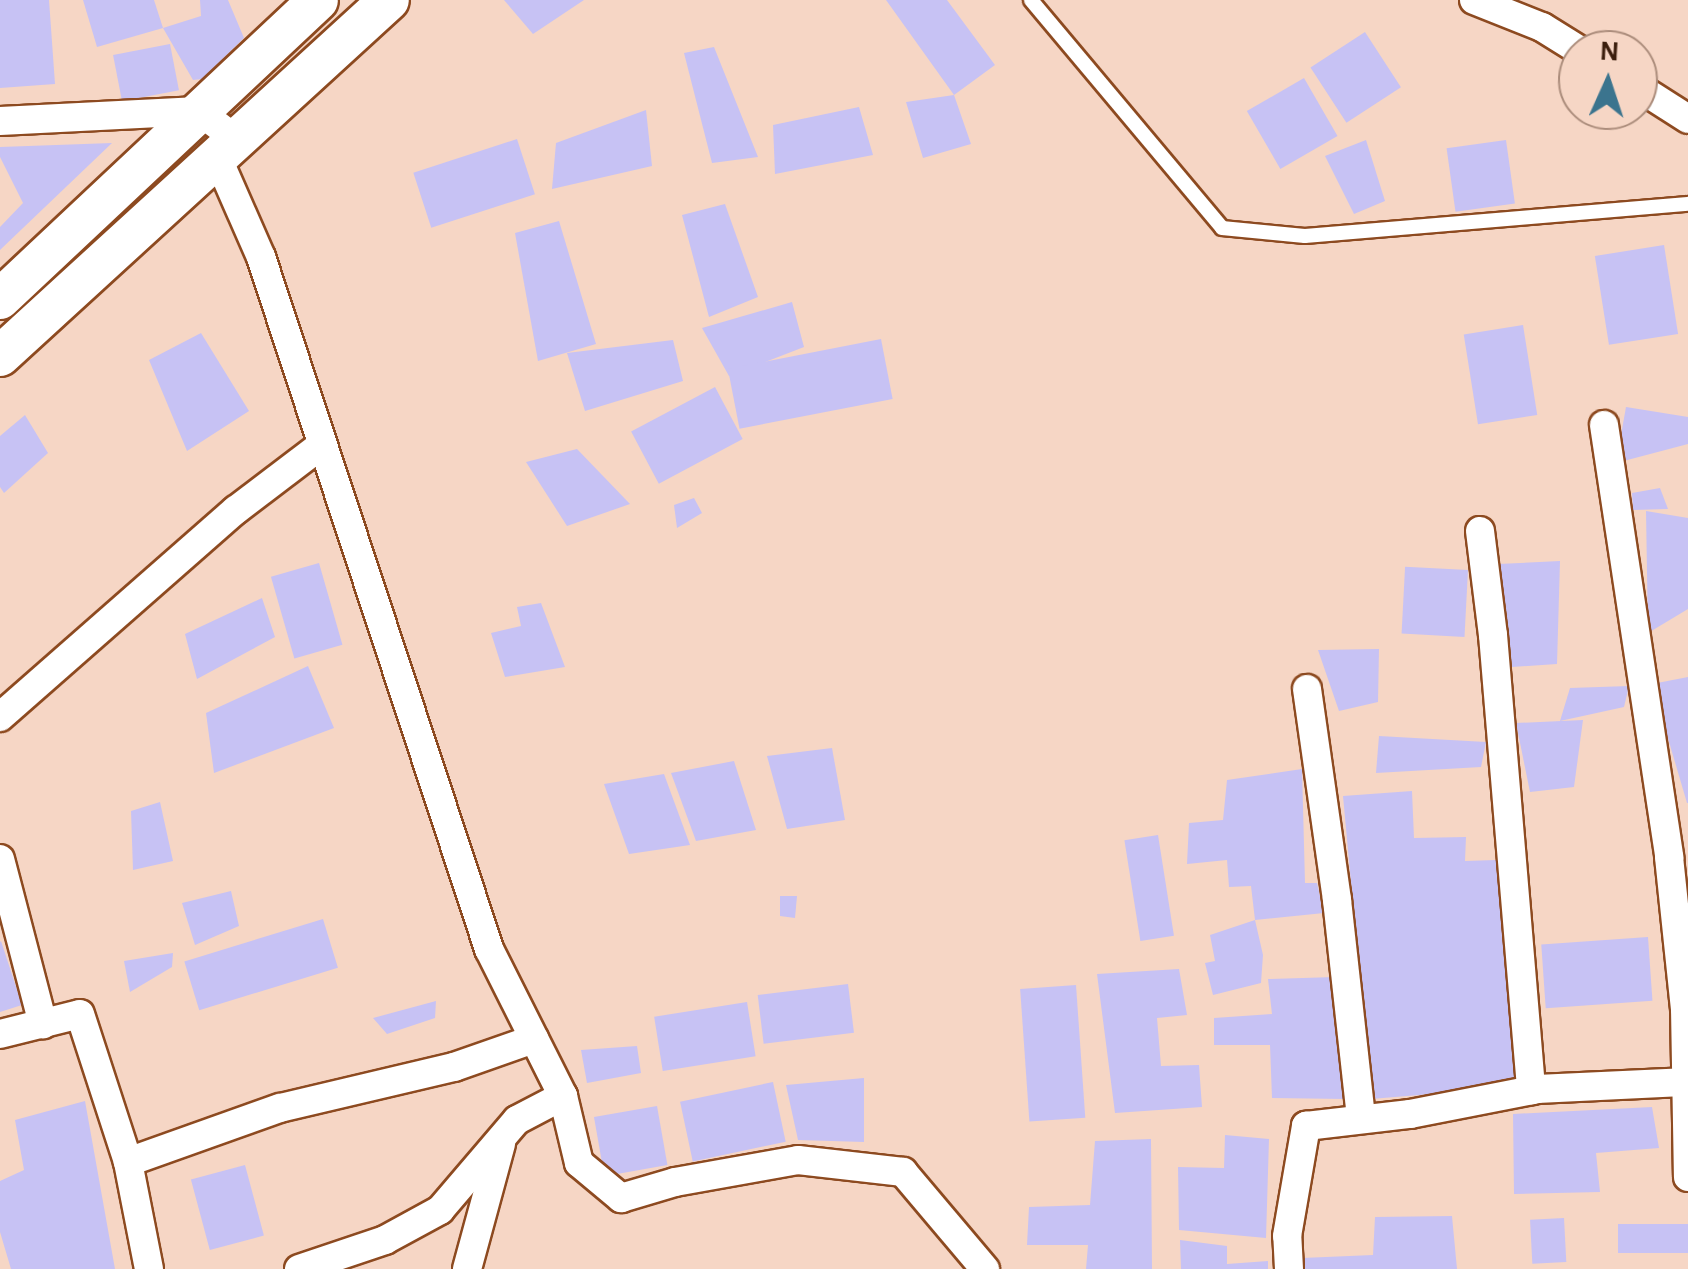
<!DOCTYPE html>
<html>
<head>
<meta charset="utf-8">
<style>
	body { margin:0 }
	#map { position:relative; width:1688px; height:1269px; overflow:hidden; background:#f6d6c5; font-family:"Alegreya Sans",sans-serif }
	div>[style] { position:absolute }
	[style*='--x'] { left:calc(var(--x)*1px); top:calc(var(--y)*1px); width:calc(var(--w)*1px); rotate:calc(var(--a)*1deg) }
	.building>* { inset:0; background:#c7c2f4; transform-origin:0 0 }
	.roads { filter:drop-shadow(2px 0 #8d4a20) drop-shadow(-2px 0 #8d4a20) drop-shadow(0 2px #8d4a20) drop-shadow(0 -2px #8d4a20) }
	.lane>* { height:14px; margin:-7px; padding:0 7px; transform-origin:7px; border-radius:7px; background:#fff }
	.street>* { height:28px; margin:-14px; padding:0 14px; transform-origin:14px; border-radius:14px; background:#fff }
	.secondary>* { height:40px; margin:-20px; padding:0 20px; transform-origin:20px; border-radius:20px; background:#fff }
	span { translate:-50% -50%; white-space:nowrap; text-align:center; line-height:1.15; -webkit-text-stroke:9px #f6d6c5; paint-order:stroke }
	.north { position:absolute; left:1558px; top:30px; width:100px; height:100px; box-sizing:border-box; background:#f6d6c5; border:2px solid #ab8c7b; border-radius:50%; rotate:3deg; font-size:28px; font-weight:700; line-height:40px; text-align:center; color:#3b1e0d }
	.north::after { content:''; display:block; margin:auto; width:35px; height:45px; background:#3b748e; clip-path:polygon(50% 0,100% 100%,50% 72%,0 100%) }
</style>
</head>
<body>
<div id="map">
	<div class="building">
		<div style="clip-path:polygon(0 0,49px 0,55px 84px,0 88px)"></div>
		<div style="clip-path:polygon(83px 0,154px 0,163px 28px,97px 47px)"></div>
		<div style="clip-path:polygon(200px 0,228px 0,244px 38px,202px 79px,193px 80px,163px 28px,201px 16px)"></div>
		<div style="clip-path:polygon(504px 0,584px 0,533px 34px)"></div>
		<div style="clip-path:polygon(886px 0,947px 0,995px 65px,954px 95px,971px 144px,923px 158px,906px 102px,954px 95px)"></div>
		<div style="left:1365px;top:32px;width:66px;height:65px;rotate:57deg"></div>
		<div style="left:170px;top:44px;width:47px;height:58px;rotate:79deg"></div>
		<div style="clip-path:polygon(714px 47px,758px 157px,712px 163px,684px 53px)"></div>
		<div style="left:1304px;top:78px;width:67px;height:66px;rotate:60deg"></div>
		<div style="clip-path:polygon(859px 107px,873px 155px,775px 174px,773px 125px)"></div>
		<div style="clip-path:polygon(646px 110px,652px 166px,552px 189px,556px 143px)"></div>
		<div style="left:517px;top:139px;width:58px;height:109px;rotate:72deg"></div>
		<div style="clip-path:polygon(1366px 140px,1385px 201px,1354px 214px,1325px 156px)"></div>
		<div style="left:1506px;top:140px;width:64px;height:60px;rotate:82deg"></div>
		<div style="clip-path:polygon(112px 143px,0 250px,0 227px,23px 203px,0 157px,0 147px)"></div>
		<div style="clip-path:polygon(725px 204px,758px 297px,709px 317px,682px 215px)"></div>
		<div style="clip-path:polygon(559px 221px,596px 344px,538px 361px,515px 233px)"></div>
		<div style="left:1664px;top:245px;width:90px;height:70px;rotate:81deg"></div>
		<div style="clip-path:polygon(792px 302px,804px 347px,729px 376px,702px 328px)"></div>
		<div style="left:1523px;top:325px;width:91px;height:60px;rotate:81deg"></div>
		<div style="clip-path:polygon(201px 333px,249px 411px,187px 451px,149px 360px)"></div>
		<div style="left:881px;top:339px;width:61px;height:156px;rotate:79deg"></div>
		<div style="clip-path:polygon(673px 340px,683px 381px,585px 411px,567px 353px)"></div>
		<div style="left:715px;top:387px;width:59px;height:95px;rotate:62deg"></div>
		<div style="clip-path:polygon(1626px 407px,1688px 417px,1688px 444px,1616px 463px)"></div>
		<div style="clip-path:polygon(25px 415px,48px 453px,4px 493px,0 487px,0 436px)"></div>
		<div style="clip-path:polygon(577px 449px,630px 504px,567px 526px,526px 462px)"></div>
		<div style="clip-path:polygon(1660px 488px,1668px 509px,1633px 510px,1632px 493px)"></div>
		<div style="clip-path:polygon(694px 498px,702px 513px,677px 528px,674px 505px)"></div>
		<div style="clip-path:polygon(1646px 511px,1688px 518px,1688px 609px,1648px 633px)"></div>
		<div style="clip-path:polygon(1560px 561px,1557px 664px,1512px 667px,1498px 564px)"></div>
		<div style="left:319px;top:563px;width:85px;height:50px;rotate:74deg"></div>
		<div style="left:1468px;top:570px;width:67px;height:63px;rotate:93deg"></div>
		<div style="clip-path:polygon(262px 598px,275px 637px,197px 679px,185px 634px)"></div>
		<div style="clip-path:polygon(541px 603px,565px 667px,505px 677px,491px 633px,521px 626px,517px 607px)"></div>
		<div style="clip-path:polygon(1379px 649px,1378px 702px,1339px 711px,1318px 650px)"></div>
		<div style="clip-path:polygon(308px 666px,334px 728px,214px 773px,206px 713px)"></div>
		<div style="clip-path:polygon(1688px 677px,1688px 803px,1687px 803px,1652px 684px)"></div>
		<div style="clip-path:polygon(1629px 686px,1624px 707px,1560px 721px,1570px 688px)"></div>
		<div style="clip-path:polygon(1583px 720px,1574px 787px,1530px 792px,1516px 723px)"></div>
		<div style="clip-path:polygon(1379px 736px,1486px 742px,1481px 767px,1376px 773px)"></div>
		<div style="clip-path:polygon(832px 748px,845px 820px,787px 829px,767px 756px)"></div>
		<div style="clip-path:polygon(734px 761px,756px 830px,696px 841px,671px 773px)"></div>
		<div style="clip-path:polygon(1302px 769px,1305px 883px,1317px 883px,1324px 913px,1255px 920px,1263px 955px,1261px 983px,1213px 995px,1205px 963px,1215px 961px,1210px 935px,1255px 920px,1251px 886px,1229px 887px,1227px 860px,1187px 864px,1189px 823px,1223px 820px,1227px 780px)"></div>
		<div style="clip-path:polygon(664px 774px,690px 845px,629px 854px,604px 784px)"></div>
		<div style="clip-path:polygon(1412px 791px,1414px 838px,1466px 837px,1465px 861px,1496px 860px,1516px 1087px,1371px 1099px,1343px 796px)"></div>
		<div style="clip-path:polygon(160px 802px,173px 861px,133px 870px,131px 811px)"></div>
		<div style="left:1158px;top:835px;width:102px;height:34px;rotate:81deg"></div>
		<div style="clip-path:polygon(231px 891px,239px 926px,195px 945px,182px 903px)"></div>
		<div style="clip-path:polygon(780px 896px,797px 896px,795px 918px,780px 916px)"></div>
		<div style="left:323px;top:919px;width:51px;height:145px;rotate:73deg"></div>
		<div style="left:1648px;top:937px;width:64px;height:107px;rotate:86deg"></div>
		<div style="clip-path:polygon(1px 941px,22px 1005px,0 1012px,0 942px)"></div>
		<div style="clip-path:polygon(173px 953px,172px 967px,130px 992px,124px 961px)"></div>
		<div style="clip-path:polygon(1179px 969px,1187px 1015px,1157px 1018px,1161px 1066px,1199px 1065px,1202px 1107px,1115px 1113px,1097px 974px)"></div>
		<div style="clip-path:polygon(1335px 977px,1345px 1099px,1272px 1098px,1270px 1045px,1214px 1045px,1214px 1018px,1272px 1014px,1268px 979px)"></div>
		<div style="left:848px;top:984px;width:49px;height:91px;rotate:83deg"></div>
		<div style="left:1076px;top:985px;width:133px;height:56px;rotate:86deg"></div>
		<div style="clip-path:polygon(436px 1001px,435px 1018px,387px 1034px,373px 1018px)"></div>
		<div style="left:747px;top:1002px;width:55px;height:94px;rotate:81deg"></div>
		<div style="clip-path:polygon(637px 1046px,641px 1073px,587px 1083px,581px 1050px)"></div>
		<div style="clip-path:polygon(864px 1078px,864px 1142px,798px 1140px,786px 1085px)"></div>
		<div style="left:773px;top:1082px;width:61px;height:95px;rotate:78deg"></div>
		<div style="clip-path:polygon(85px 1101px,115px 1269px,11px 1269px,0 1232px,0 1181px,24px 1170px,15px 1120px)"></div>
		<div style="left:657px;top:1106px;width:60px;height:64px;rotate:80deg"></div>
		<div style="clip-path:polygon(1652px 1107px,1659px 1148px,1596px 1153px,1600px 1192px,1514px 1194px,1513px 1114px)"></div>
		<div style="clip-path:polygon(1225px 1135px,1269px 1139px,1266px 1238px,1179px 1230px,1178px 1167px,1224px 1168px)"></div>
		<div style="clip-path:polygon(1151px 1139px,1152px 1269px,1086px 1269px,1088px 1245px,1027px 1245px,1029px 1207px,1090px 1205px,1095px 1141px)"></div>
		<div style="left:245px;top:1165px;width:73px;height:56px;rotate:75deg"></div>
		<div style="clip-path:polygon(1452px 1216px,1457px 1269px,1303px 1269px,1302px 1258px,1373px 1255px,1375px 1217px)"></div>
		<div style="left:1564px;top:1218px;width:44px;height:34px;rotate:87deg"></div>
		<div style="left:1688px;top:1224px;width:29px;height:70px;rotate:90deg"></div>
		<div style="clip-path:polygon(1180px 1240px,1227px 1246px,1227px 1264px,1268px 1261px,1268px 1269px,1181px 1269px)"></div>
	</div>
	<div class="roads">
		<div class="lane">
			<div style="--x:1031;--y:0;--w:297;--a:50"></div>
			<div style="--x:1222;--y:228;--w:83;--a:5.5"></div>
			<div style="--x:1305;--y:236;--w:384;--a:-4.8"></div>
		</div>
		<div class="street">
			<div style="--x:1474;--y:0;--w:73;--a:21.7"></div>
			<div style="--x:1542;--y:27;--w:44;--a:31.9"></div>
			<div style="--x:1638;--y:87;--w:59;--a:32.6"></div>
			<div style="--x:0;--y:121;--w:199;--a:-2.9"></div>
			<div style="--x:199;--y:111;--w:49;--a:37.6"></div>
			<div style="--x:218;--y:159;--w:107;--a:66.3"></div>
			<div style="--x:261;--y:257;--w:729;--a:71.76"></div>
			<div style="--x:489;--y:949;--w:165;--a:63.3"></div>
			<div style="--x:563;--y:1096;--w:69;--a:76.6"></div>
			<div style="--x:579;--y:1163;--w:55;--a:39.8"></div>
			<div style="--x:621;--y:1198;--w:56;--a:-16.5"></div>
			<div style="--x:675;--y:1182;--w:125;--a:-10.1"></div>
			<div style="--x:798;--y:1160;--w:106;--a:6.5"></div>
			<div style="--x:903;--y:1172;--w:127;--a:49.8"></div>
			<div style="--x:1604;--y:425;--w:437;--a:81.4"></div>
			<div style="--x:1669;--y:857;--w:152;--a:84"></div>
			<div style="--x:1685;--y:1008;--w:169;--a:89"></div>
			<div style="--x:1480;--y:531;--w:105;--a:82.9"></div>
			<div style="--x:1493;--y:635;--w:457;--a:85.2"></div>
			<div style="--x:1307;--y:689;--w:213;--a:81.9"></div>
			<div style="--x:1337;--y:900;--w:220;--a:83.7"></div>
			<div style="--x:0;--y:717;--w:314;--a:-41.3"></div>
			<div style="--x:236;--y:510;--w:106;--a:-37.3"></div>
			<div style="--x:0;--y:859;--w:171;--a:75.4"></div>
			<div style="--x:0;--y:1034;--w:82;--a:-14"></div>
			<div style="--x:80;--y:1014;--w:156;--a:72"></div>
			<div style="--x:128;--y:1162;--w:109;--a:78.9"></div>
			<div style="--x:128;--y:1162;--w:161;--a:-19.6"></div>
			<div style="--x:280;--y:1108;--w:179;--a:-13.3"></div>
			<div style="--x:454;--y:1067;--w:85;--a:-19.3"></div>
			<div style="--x:299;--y:1269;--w:91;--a:-18.6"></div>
			<div style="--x:385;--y:1240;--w:63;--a:-28.6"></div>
			<div style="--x:440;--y:1210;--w:118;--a:-49.5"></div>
			<div style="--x:517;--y:1120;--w:52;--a:-27.6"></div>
			<div style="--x:467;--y:1269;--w:130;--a:-74.8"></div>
			<div style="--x:1289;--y:1269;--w:33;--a:-93"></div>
			<div style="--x:1287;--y:1236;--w:112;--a:-80.2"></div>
			<div style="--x:1306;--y:1126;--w:105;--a:-6.6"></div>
			<div style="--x:1410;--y:1114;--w:129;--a:-11.1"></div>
			<div style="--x:1537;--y:1089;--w:146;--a:-2.7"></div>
		</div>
		<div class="secondary">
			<div style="--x:0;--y:299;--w:436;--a:-43.2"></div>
			<div style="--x:0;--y:356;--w:527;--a:-42.46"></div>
		</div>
	</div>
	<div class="north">N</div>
</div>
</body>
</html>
